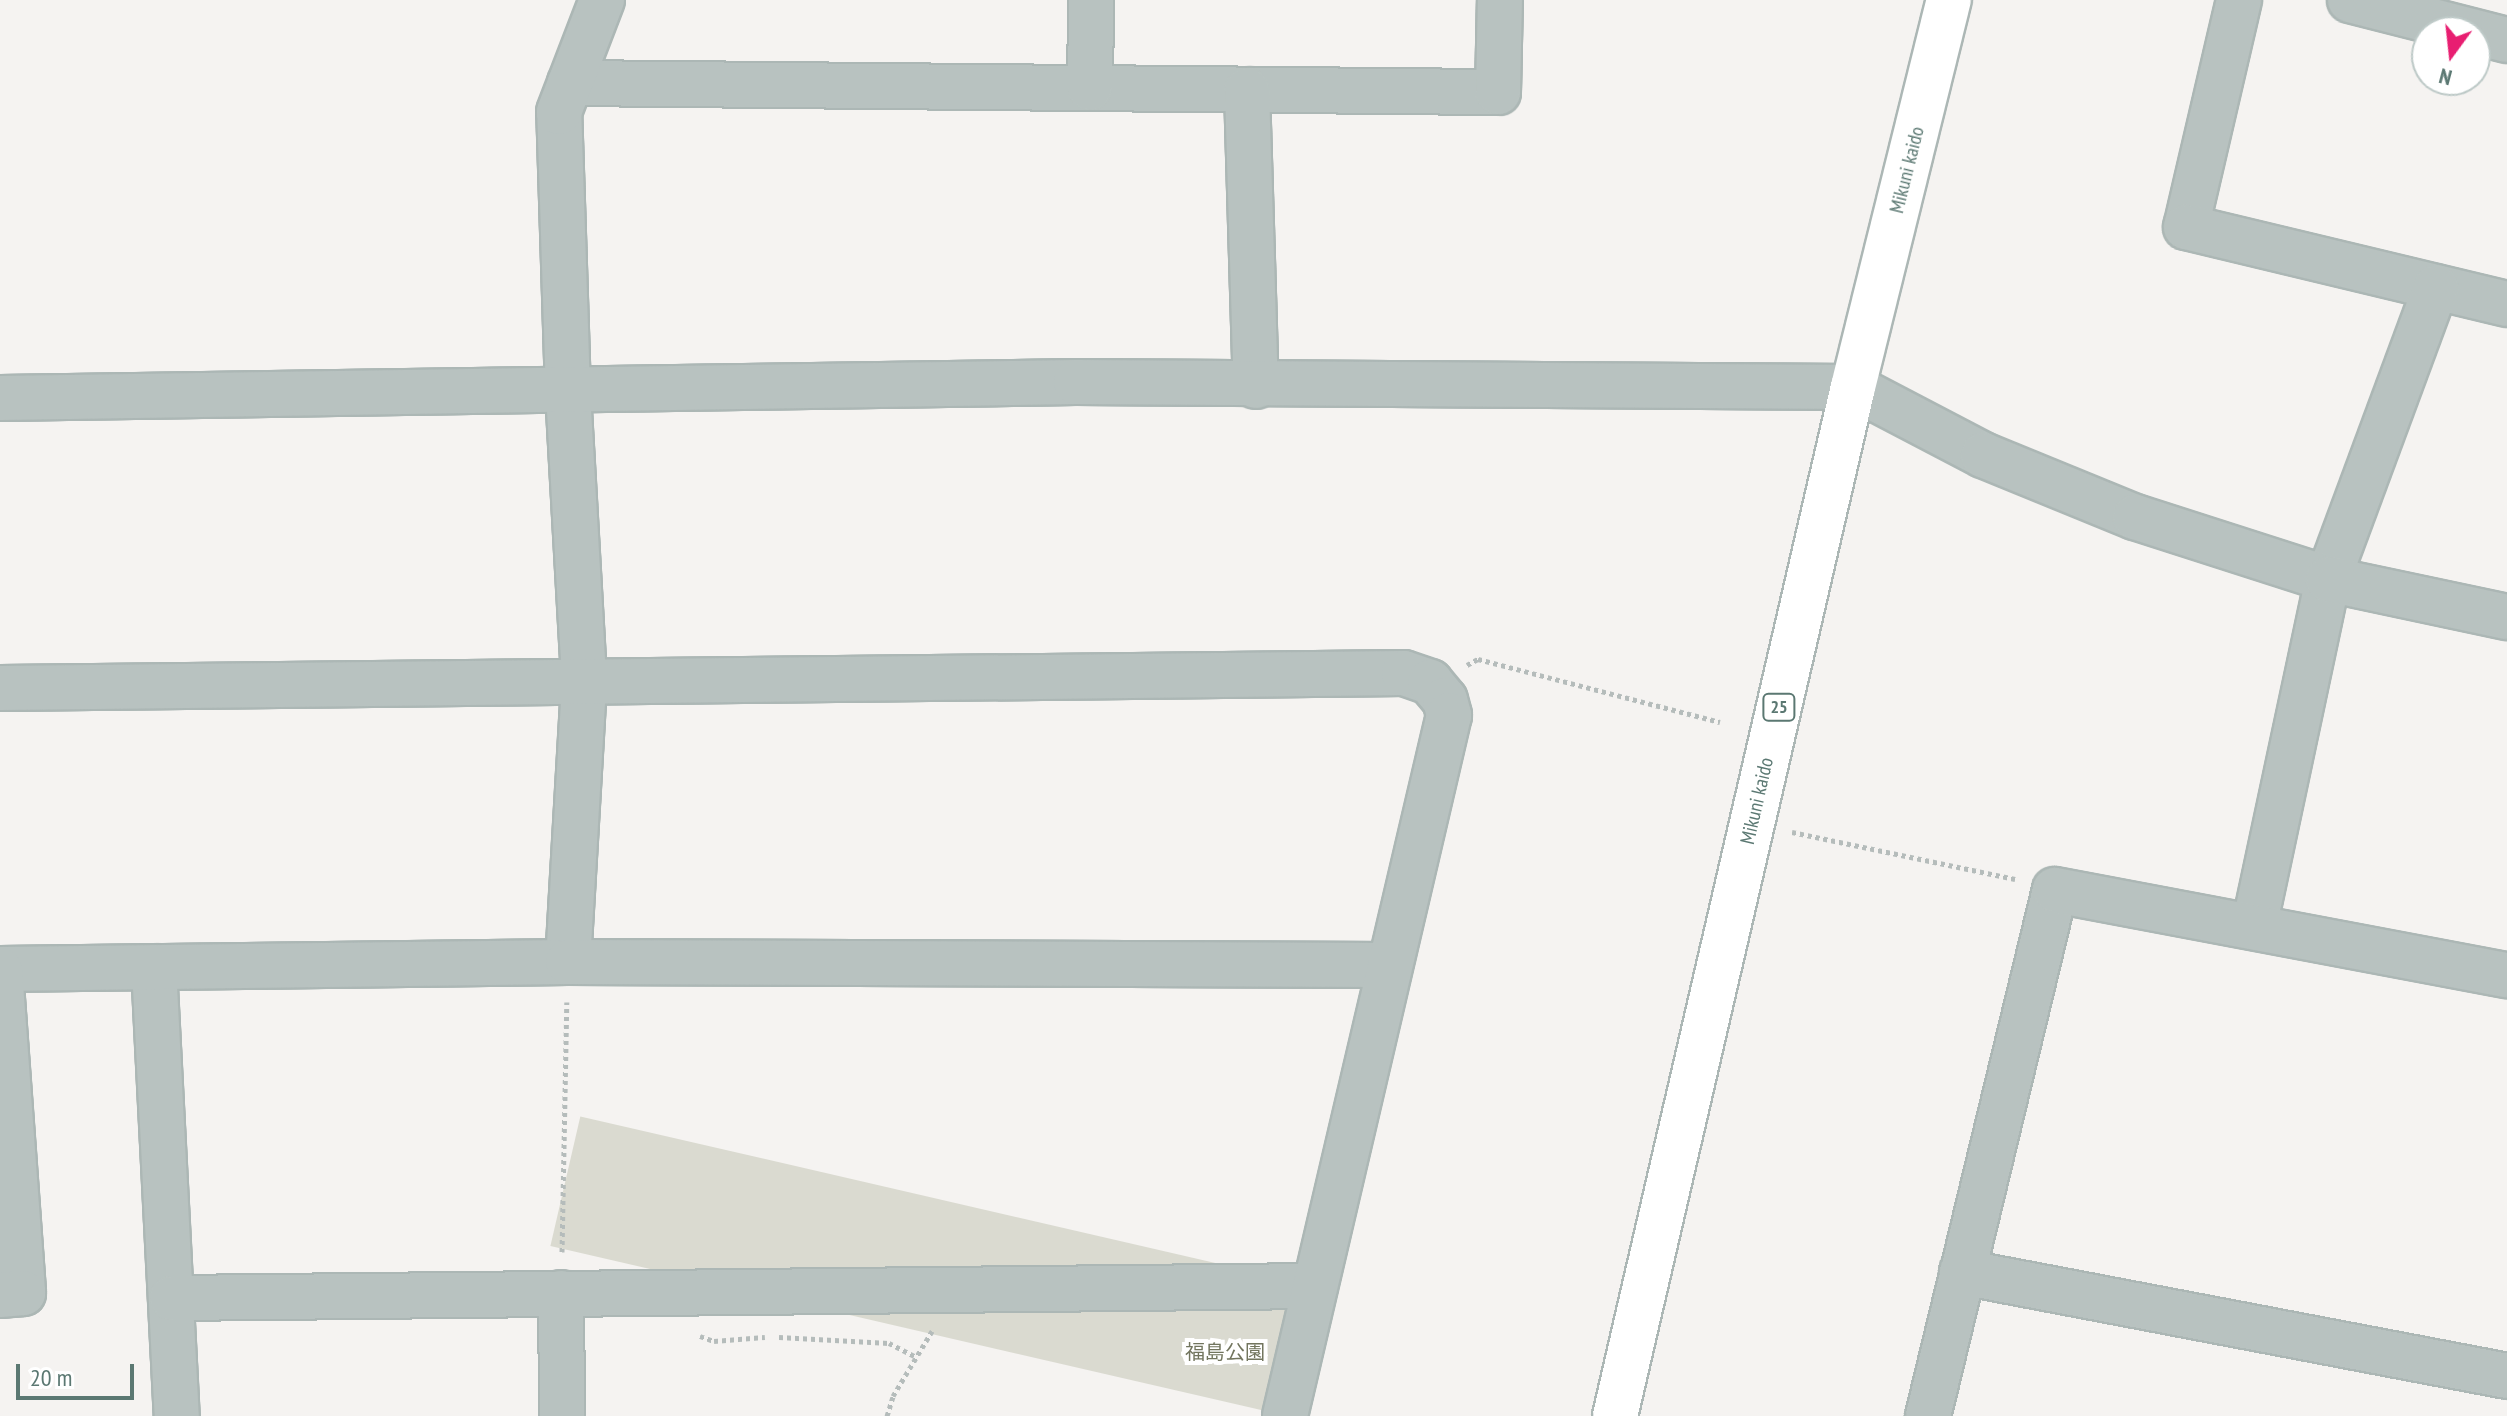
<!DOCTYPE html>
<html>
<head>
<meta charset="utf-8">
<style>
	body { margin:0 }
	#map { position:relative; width:2507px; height:1416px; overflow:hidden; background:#f5f3f1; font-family:"PT Sans Narrow","Noto Sans JP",sans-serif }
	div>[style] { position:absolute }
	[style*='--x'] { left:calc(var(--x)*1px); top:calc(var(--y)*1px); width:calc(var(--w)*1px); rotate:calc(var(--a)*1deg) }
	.green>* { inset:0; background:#dadad0; transform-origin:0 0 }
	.path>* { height:5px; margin-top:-2.5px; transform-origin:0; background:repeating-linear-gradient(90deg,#b5bcbb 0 4px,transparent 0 8px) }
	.roads { filter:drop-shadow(2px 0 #acb7b5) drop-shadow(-2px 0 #acb7b5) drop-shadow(0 2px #acb7b5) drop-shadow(0 -2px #acb7b5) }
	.minor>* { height:44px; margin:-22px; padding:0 22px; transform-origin:22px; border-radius:22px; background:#b8c2c0 }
	.tertiary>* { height:44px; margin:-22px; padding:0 22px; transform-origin:22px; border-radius:22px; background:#b8c2c0 }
	.primary>* { height:44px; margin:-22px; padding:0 22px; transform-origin:22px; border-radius:22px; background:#fff }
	span { translate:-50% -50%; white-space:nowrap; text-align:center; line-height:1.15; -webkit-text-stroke:8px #fff; paint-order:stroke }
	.shield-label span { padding:2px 6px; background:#fff; border:2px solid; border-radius:6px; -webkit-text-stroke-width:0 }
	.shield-label { font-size:18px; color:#5b7872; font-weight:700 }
	.street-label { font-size:20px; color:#5b7872 }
	.park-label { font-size:20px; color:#72755e }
	.north { position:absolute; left:2411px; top:16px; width:80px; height:80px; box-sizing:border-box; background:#fff; border:2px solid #bdc9c7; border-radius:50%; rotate:195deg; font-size:22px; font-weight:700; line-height:32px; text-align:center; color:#5b7872 }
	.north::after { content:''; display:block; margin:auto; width:28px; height:36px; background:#e81e71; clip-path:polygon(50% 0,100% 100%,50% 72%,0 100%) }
	.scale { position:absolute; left:16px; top:1364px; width:118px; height:36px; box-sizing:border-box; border:4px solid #5b7872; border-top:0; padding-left:10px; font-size:24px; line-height:28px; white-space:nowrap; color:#5b7872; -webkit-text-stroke:6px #fff; paint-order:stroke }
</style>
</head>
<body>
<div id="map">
	<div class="green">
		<div style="left:1315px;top:1286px;width:133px;height:754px;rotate:103deg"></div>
	</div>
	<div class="path">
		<div style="--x:1467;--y:665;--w:13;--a:-29"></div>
		<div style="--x:1478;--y:659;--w:250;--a:14.6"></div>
		<div style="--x:1792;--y:832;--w:228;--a:11.9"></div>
		<div style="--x:562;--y:1252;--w:250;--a:-88.9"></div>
		<div style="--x:700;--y:1336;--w:15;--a:20"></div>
		<div style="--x:714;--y:1341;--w:51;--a:-4.5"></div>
		<div style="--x:779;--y:1337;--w:110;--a:3.1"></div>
		<div style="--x:889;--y:1343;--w:29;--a:27"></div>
		<div style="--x:887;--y:1416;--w:21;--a:-73"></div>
		<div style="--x:893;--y:1396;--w:76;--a:-59"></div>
	</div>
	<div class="roads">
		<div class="minor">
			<div style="--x:2239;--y:0;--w:233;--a:103.1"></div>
			<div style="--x:2186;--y:227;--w:330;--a:13.5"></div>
			<div style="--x:2350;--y:0;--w:162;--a:14.3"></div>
			<div style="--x:570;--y:83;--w:928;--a:0.56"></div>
			<div style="--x:1498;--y:92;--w:92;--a:-88.8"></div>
			<div style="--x:1090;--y:88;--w:88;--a:-89.3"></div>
			<div style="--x:1247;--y:90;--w:296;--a:88.3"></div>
			<div style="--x:568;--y:392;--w:280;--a:-91.8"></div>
			<div style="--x:559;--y:112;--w:120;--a:-69"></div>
			<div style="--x:2254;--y:927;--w:356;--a:-78"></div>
			<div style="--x:2328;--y:579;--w:311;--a:-69.7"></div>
			<div style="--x:568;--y:962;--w:281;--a:-86.7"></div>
			<div style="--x:154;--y:967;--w:450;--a:87.1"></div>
			<div style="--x:0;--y:969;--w:568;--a:-0.71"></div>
			<div style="--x:568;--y:962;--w:822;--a:0.21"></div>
			<div style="--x:0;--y:970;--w:324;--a:85.9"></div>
			<div style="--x:23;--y:1293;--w:23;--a:175"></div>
			<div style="--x:1962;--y:1272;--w:555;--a:10.8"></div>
			<div style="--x:561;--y:1293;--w:123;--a:89.5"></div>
			<div style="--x:172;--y:1298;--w:1143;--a:-0.6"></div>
			<div style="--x:1928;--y:1416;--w:541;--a:-76.43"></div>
			<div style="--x:2055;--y:890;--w:460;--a:10.7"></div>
		</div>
		<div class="tertiary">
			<div style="--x:568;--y:392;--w:289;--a:86.8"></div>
			<div style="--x:0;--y:398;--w:1076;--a:-0.85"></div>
			<div style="--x:1076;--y:382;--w:777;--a:0.37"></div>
			<div style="--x:1853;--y:387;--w:147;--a:27.6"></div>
			<div style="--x:1983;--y:455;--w:164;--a:22.2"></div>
			<div style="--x:2135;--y:517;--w:203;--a:17.8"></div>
			<div style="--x:2328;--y:579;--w:183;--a:12"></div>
			<div style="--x:0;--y:688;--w:1404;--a:-0.61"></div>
			<div style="--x:1404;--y:673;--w:28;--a:19"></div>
			<div style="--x:1430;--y:682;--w:23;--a:50"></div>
			<div style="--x:1445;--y:700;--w:16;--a:75"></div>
			<div style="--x:1449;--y:715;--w:720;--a:103.17"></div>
		</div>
		<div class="primary">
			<div style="--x:1615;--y:1416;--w:1056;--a:-76.98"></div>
			<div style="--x:1853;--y:387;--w:399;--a:-76.1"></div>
		</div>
	</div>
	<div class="shield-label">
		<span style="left:1779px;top:707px">25</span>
	</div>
	<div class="street-label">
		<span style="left:1907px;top:170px;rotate:-76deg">Mikuni kaido</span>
		<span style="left:1757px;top:801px;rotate:-77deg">Mikuni kaido</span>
	</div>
	<div class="park-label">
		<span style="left:1225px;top:1352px">福島公園</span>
	</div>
	<div class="north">N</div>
	<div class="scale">20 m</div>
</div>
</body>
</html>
